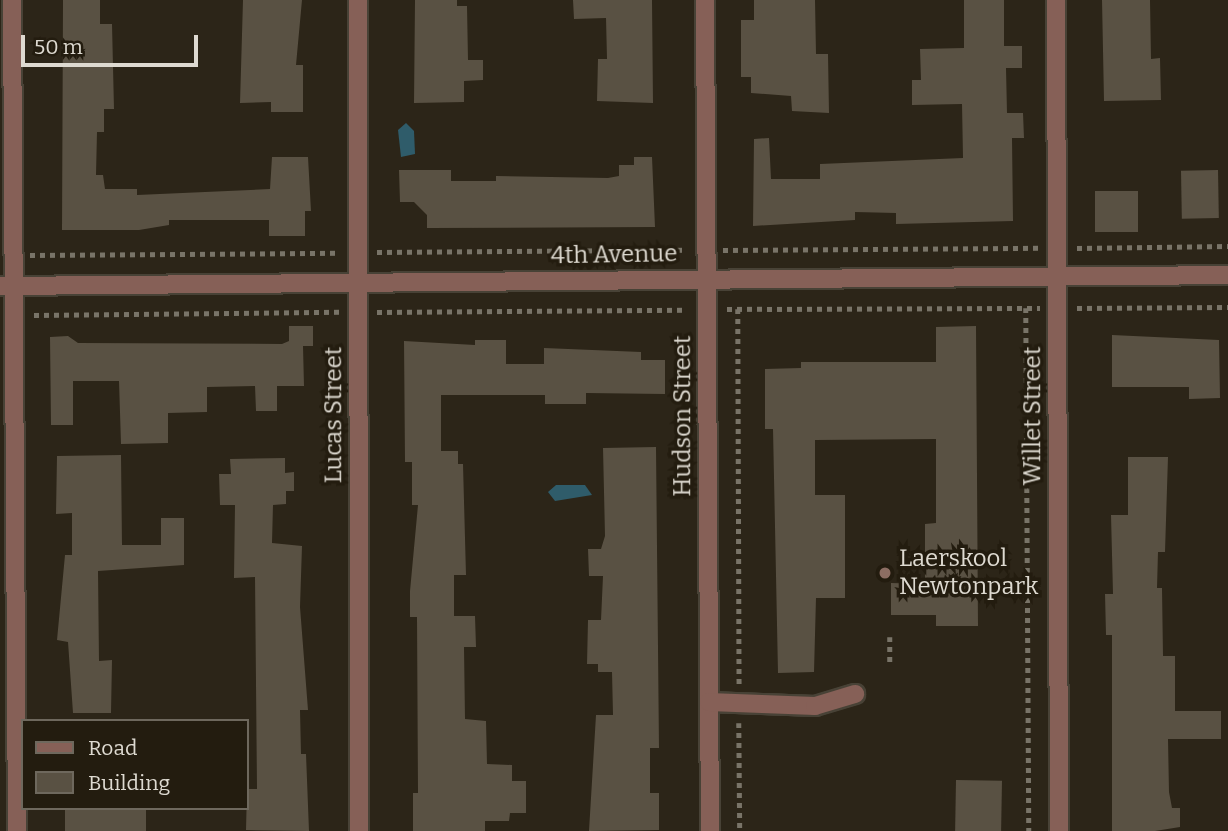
<!DOCTYPE html>
<html>
<head>
<meta charset="utf-8">
<style>
	body { margin:0 }
	#map { position:relative; width:1228px; height:831px; overflow:hidden; background:#2c2518; font-family:Bitter,serif }
	div>[style] { position:absolute }
	[style*='--x'] { left:calc(var(--x)*1px); top:calc(var(--y)*1px); width:calc(var(--w)*1px); rotate:calc(var(--a)*1deg) }
	.water>* { inset:0; background:#2f5c6a }
	.building>* { inset:0; background:#595143; transform-origin:0 0 }
	.path>* { height:4.5px; margin-top:-2.25px; transform-origin:0; background:repeating-linear-gradient(90deg,#797468 0 5px,transparent 0 10px) }
	.roads { filter:drop-shadow(2px 0 #484236) drop-shadow(-2px 0 #484236) drop-shadow(0 2px #484236) drop-shadow(0 -2px #484236) }
	.minor>* { height:18px; margin:-9px; padding:0 9px; transform-origin:9px; border-radius:9px; background:#866057 }
	.dots>* { width:19px; height:19px; translate:-50% -50%; box-sizing:border-box; border:4px solid #231c0f; border-radius:50% }
	span { translate:-50% -50%; white-space:nowrap; text-align:center; line-height:1.15; -webkit-text-stroke:7px #231c0f; paint-order:stroke }
	.street-label { font-size:24px; color:#dedad1 }
	.poi-label { font-size:24px; color:#dedad1 }
	.left { translate:0 -50%; text-align:left }
	.legend { position:absolute; left:21px; top:719px; width:228px; height:91px; box-sizing:border-box; background:#231c0f; border:2px solid #6e685d; margin:0; padding:9px 12px; list-style:none; font-size:21px; color:#dedad1 }
	.legend li { display:flex; align-items:center; gap:14px; height:35px }
	.legend b { width:35px; border:2px solid #6e685d }
	.scale { position:absolute; left:21px; top:35px; width:177px; height:32px; box-sizing:border-box; border:4px solid #dedad1; border-top:0; padding-left:9px; font-size:21px; line-height:24px; white-space:nowrap; color:#dedad1; -webkit-text-stroke:5px #231c0f; paint-order:stroke }
</style>
</head>
<body>
<div id="map">
	<div class="water">
		<div style="clip-path:polygon(406px 123px,414px 131px,415px 154px,401px 157px,398px 130px)"></div>
		<div style="clip-path:polygon(556px 485px,585px 485px,592px 495px,555px 501px,548px 492px)"></div>
	</div>
	<div class="building">
		<div style="clip-path:polygon(63px 0,100px 0,100px 24px,112px 24px,114px 109px,104px 109px,104px 132px,97px 132px,96px 175px,103px 175px,105px 189px,137px 189px,137px 195px,270px 189px,272px 157px,308px 157px,311px 211px,305px 211px,305px 236px,269px 236px,269px 220px,169px 220px,169px 225px,139px 230px,62px 230px)"></div>
		<div style="clip-path:polygon(243px 0,302px 0,296px 65px,303px 65px,303px 112px,271px 112px,271px 102px,240px 103px)"></div>
		<div style="clip-path:polygon(415px 0,457px 0,457px 6px,467px 6px,468px 60px,483px 60px,483px 80px,464px 81px,464px 102px,414px 103px)"></div>
		<div style="clip-path:polygon(573px 0,652px 0,653px 103px,597px 101px,598px 59px,607px 59px,606px 18px,574px 19px)"></div>
		<div style="clip-path:polygon(754px 0,815px 0,816px 54px,828px 54px,829px 113px,792px 111px,791px 96px,751px 93px,751px 77px,741px 77px,741px 20px,754px 20px)"></div>
		<div style="clip-path:polygon(964px 0,1004px 0,1004px 46px,1022px 46px,1022px 68px,1006px 68px,1007px 113px,1023px 113px,1024px 138px,1012px 138px,1013px 221px,896px 224px,896px 213px,855px 212px,855px 220px,753px 226px,754px 139px,769px 138px,771px 179px,820px 179px,820px 164px,963px 158px,962px 104px,912px 105px,912px 80px,921px 80px,920px 49px,964px 48px)"></div>
		<div style="clip-path:polygon(1102px 0,1150px 0,1151px 59px,1160px 58px,1161px 100px,1104px 101px)"></div>
		<div style="clip-path:polygon(634px 157px,652px 157px,655px 227px,427px 228px,427px 215px,414px 202px,400px 202px,399px 170px,451px 170px,451px 181px,496px 181px,496px 176px,608px 178px,619px 176px,619px 165px,634px 165px)"></div>
		<div style="left:1218px;top:170px;width:48px;height:37px;rotate:89deg"></div>
		<div style="left:1138px;top:191px;width:41px;height:43px;rotate:90deg"></div>
		<div style="clip-path:polygon(289px 326px,313px 326px,313px 346px,303px 346px,304px 386px,277px 386px,277px 411px,256px 411px,255px 386px,207px 387px,207px 412px,168px 413px,168px 443px,121px 444px,119px 381px,73px 381px,73px 425px,51px 425px,50px 337px,68px 336px,78px 343px,282px 344px,289px 341px)"></div>
		<div style="clip-path:polygon(976px 326px,978px 626px,936px 626px,936px 615px,891px 615px,891px 583px,925px 584px,925px 524px,936px 523px,936px 439px,815px 440px,815px 495px,845px 495px,845px 598px,816px 598px,814px 672px,778px 673px,773px 429px,765px 429px,765px 369px,801px 368px,801px 362px,936px 362px,936px 327px)"></div>
		<div style="clip-path:polygon(1112px 335px,1219px 340px,1220px 398px,1189px 399px,1189px 387px,1112px 387px)"></div>
		<div style="clip-path:polygon(475px 340px,506px 340px,506px 364px,544px 364px,544px 348px,641px 352px,641px 360px,665px 360px,665px 394px,586px 393px,586px 404px,545px 404px,545px 395px,441px 395px,441px 451px,458px 451px,458px 464px,463px 464px,466px 575px,454px 575px,454px 616px,475px 616px,476px 647px,464px 647px,465px 719px,486px 721px,487px 764px,512px 765px,512px 781px,526px 781px,526px 813px,510px 813px,509px 821px,485px 821px,485px 831px,413px 831px,413px 793px,418px 793px,417px 617px,410px 617px,410px 591px,418px 505px,412px 505px,412px 462px,405px 462px,404px 341px,475px 345px)"></div>
		<div style="clip-path:polygon(656px 447px,659px 748px,650px 748px,650px 793px,659px 793px,659px 830px,589px 831px,596px 715px,613px 715px,612px 672px,598px 672px,598px 664px,587px 664px,588px 620px,601px 620px,603px 576px,589px 576px,588px 549px,601px 549px,605px 536px,603px 448px)"></div>
		<div style="clip-path:polygon(121px 455px,122px 545px,161px 545px,161px 518px,184px 518px,184px 565px,98px 571px,99px 661px,112px 660px,111px 713px,73px 713px,68px 642px,57px 640px,65px 555px,72px 555px,72px 513px,56px 514px,57px 456px)"></div>
		<div style="clip-path:polygon(1128px 457px,1168px 457px,1165px 552px,1158px 552px,1157px 588px,1162px 588px,1163px 656px,1175px 656px,1175px 711px,1221px 711px,1221px 739px,1168px 739px,1169px 792px,1172px 808px,1180px 808px,1180px 827px,1155px 831px,1112px 831px,1112px 635px,1106px 635px,1105px 594px,1113px 594px,1111px 515px,1128px 515px)"></div>
		<div style="clip-path:polygon(285px 458px,285px 473px,294px 472px,294px 491px,286px 491px,286px 504px,273px 505px,272px 543px,302px 546px,300px 607px,308px 710px,300px 710px,301px 754px,306px 754px,309px 831px,246px 830px,247px 789px,257px 789px,255px 577px,234px 578px,235px 505px,220px 505px,219px 474px,231px 474px,230px 459px)"></div>
		<div style="left:956px;top:780px;width:46px;height:51px;rotate:1deg"></div>
		<div style="left:65px;top:808px;width:81px;height:23px"></div>
	</div>
	<div class="path">
		<div style="--x:1077;--y:248;--w:151;--a:-0.8"></div>
		<div style="--x:723;--y:250;--w:317;--a:-0.4"></div>
		<div style="--x:377;--y:252;--w:310;--a:-0.4"></div>
		<div style="--x:30;--y:255;--w:310;--a:-0.4"></div>
		<div style="--x:1026;--y:308;--w:523;--a:89.67"></div>
		<div style="--x:1077;--y:308;--w:151;--a:-0.4"></div>
		<div style="--x:727;--y:309;--w:313;--a:-0.2"></div>
		<div style="--x:738;--y:309;--w:377;--a:89.8"></div>
		<div style="--x:377;--y:312;--w:310;--a:-0.4"></div>
		<div style="--x:34;--y:315;--w:306;--a:-0.6"></div>
		<div style="--x:890;--y:637;--w:29;--a:90"></div>
		<div style="--x:739;--y:723;--w:108;--a:89.5"></div>
	</div>
	<div class="roads">
		<div class="minor">
			<div style="--x:12;--y:0;--w:831;--a:89.66"></div>
			<div style="--x:358;--y:0;--w:831;--a:89.93"></div>
			<div style="--x:705;--y:0;--w:831;--a:89.66"></div>
			<div style="--x:1056;--y:0;--w:831;--a:89.79"></div>
			<div style="--x:0;--y:286;--w:1228;--a:-0.51"></div>
			<div style="--x:709;--y:702;--w:106;--a:2.2"></div>
			<div style="--x:815;--y:706;--w:42;--a:-16.7"></div>
		</div>
	</div>
	<div class="dots">
		<div style="left:885px;top:573px;background:#8d6e63"></div>
	</div>
	<div class="street-label">
		<span style="left:614px;top:255px;rotate:-1deg">4th Avenue</span>
		<span style="left:334px;top:415px;rotate:-90deg">Lucas Street</span>
		<span style="left:683px;top:416px;rotate:-90deg">Hudson Street</span>
		<span style="left:1033px;top:416px;rotate:-90deg">Willet Street</span>
	</div>
	<div class="poi-label">
		<span class="left" style="left:899px;top:573px">Laerskool<br>Newtonpark</span>
	</div>
	<ul class="legend">
	<li><b style="height:9px;background:#866057"></b>Road</li>
	<li><b style="height:19px;background:#595143"></b>Building</li>
	</ul>
	<div class="scale">50 m</div>
</div>
</body>
</html>
